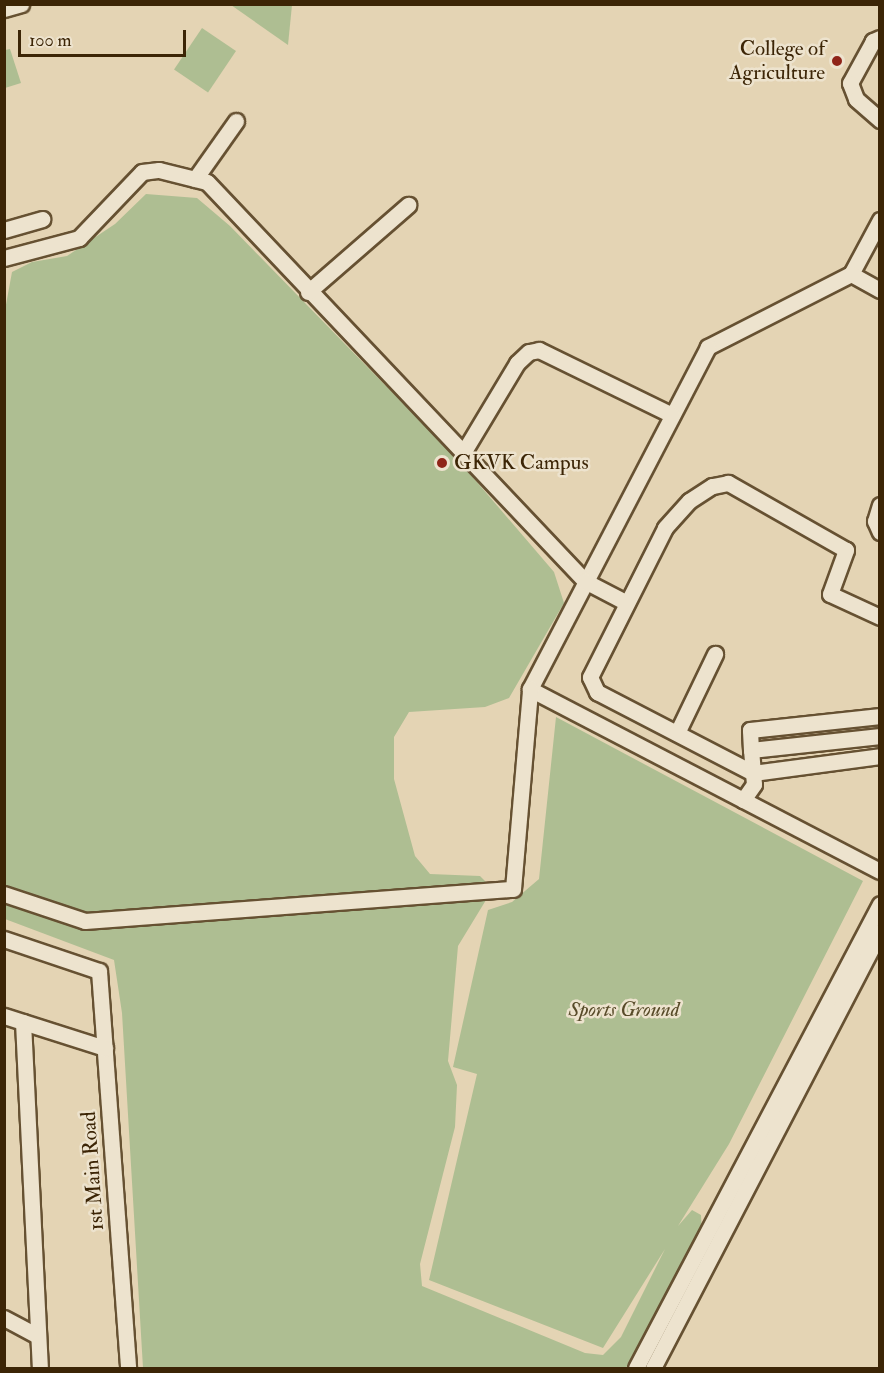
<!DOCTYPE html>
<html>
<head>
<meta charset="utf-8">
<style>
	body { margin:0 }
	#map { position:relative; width:884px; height:1373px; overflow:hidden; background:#e4d4b4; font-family:"IM FELL Double Pica",serif }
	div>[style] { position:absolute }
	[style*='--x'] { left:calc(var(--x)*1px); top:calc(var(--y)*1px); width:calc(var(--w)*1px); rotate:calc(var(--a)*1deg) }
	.green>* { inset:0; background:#aebe92; transform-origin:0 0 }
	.roads { filter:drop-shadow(2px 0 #665132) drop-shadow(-2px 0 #665132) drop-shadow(0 2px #665132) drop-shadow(0 -2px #665132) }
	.minor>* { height:15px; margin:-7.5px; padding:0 7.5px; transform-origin:7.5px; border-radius:7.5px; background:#ede3ce }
	.dots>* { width:16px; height:16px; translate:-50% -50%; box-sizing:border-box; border:3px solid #ede3ce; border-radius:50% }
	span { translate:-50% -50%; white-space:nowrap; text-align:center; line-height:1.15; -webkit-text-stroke:5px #ede3ce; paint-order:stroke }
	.poi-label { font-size:21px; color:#3c2506 }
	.right { translate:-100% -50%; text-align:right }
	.left { translate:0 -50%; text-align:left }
	.park-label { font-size:21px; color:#584b29; font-style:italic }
	.street-label { font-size:21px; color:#3c2506 }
	.frame { position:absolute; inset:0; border:6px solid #3c2506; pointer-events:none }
	.scale { position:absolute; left:18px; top:30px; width:168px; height:27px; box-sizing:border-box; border:3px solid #3c2506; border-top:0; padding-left:8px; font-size:18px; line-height:21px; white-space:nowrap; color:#3c2506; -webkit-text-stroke:4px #ede3ce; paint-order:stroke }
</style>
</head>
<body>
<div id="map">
	<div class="green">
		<div style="clip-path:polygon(231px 5px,292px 5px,288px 45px)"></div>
		<div style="left:202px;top:28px;width:41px;height:50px;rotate:34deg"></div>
		<div style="clip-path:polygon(10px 49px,21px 83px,5px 88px,5px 50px)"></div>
		<div style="clip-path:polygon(146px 194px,197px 198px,230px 226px,458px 460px,554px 572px,564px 603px,509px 698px,485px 707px,409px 712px,394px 737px,394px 779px,415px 856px,430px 874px,480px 876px,490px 886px,486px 900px,458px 946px,448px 1061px,457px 1085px,455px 1127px,420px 1264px,422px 1286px,585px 1353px,603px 1355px,621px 1337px,665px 1249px,603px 1348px,429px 1280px,477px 1074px,453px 1067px,488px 910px,512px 902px,539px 879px,556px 717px,863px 881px,729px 1144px,678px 1226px,692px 1210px,701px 1215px,702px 1235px,626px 1368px,143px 1368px,122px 1013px,114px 960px,5px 919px,5px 310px,12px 272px,32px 262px,67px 256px,115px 224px)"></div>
	</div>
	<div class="roads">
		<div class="minor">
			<div style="--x:4;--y:9;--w:18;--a:-16"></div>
			<div style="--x:880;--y:38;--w:8;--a:157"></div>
			<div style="--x:873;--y:41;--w:48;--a:118.7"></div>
			<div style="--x:850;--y:83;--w:17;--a:69"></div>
			<div style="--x:856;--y:99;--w:32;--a:41"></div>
			<div style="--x:195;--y:179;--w:71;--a:-54.7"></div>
			<div style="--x:880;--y:220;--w:61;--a:118.2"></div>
			<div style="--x:851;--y:274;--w:161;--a:153"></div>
			<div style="--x:708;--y:347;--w:386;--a:117.5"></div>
			<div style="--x:530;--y:689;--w:394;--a:27.5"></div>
			<div style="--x:4;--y:230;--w:40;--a:-16"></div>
			<div style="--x:4;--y:258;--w:78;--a:-14.9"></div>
			<div style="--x:79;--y:238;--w:91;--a:-46.3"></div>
			<div style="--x:142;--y:172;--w:17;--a:-7"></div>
			<div style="--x:159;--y:170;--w:49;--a:14"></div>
			<div style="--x:207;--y:182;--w:550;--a:46.55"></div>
			<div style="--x:585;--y:581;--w:47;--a:27.6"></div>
			<div style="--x:851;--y:274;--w:33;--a:29"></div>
			<div style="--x:308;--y:292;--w:133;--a:-41"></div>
			<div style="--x:463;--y:453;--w:105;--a:-59"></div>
			<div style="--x:517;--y:363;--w:16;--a:-43"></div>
			<div style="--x:529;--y:352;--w:10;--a:-11"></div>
			<div style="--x:539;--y:350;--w:148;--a:26"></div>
			<div style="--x:880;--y:505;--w:17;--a:107"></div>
			<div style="--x:875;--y:521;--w:12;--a:66"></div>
			<div style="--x:880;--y:617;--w:55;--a:-155.3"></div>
			<div style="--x:830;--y:594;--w:47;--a:-70"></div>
			<div style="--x:846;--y:550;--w:136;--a:-150.4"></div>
			<div style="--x:728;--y:483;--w:16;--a:169"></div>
			<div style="--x:712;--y:486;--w:27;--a:147"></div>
			<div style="--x:689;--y:501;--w:36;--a:132"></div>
			<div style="--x:665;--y:528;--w:167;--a:116.7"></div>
			<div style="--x:590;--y:677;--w:17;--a:65"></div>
			<div style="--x:597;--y:692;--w:176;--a:27.4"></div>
			<div style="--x:753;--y:773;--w:128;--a:-7.6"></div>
			<div style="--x:677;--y:733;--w:88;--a:-64.3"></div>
			<div style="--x:751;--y:750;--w:20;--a:-93"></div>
			<div style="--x:750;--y:730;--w:131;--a:-6.1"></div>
			<div style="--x:743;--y:800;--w:19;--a:-55"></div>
			<div style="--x:754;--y:784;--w:34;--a:-95"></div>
			<div style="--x:751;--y:750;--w:130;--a:-6.2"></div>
			<div style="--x:4;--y:894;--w:85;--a:18.4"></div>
			<div style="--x:85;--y:921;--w:429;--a:-4.3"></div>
			<div style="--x:513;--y:889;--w:201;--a:-85.1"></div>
			<div style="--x:4;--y:939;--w:100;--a:18.6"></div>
			<div style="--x:99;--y:971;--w:398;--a:85.8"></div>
			<div style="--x:4;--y:1016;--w:106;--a:17.6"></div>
			<div style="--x:23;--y:1022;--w:346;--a:87.2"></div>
			<div style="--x:4;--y:1318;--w:38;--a:28"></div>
			<div style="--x:636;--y:1368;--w:524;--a:-62.26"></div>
			<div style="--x:653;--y:1368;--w:492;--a:-62.5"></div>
		</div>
	</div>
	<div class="dots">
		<div style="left:837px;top:61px;background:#8f2418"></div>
		<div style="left:442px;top:463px;background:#8f2418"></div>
	</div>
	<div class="poi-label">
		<span class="right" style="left:825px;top:61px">College of<br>Agriculture</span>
		<span class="left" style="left:454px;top:463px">GKVK Campus</span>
	</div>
	<div class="park-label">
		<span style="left:624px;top:1010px">Sports Ground</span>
	</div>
	<div class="street-label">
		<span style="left:93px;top:1171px;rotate:-94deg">1st Main Road</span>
	</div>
	<div class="frame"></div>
	<div class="scale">100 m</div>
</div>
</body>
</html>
